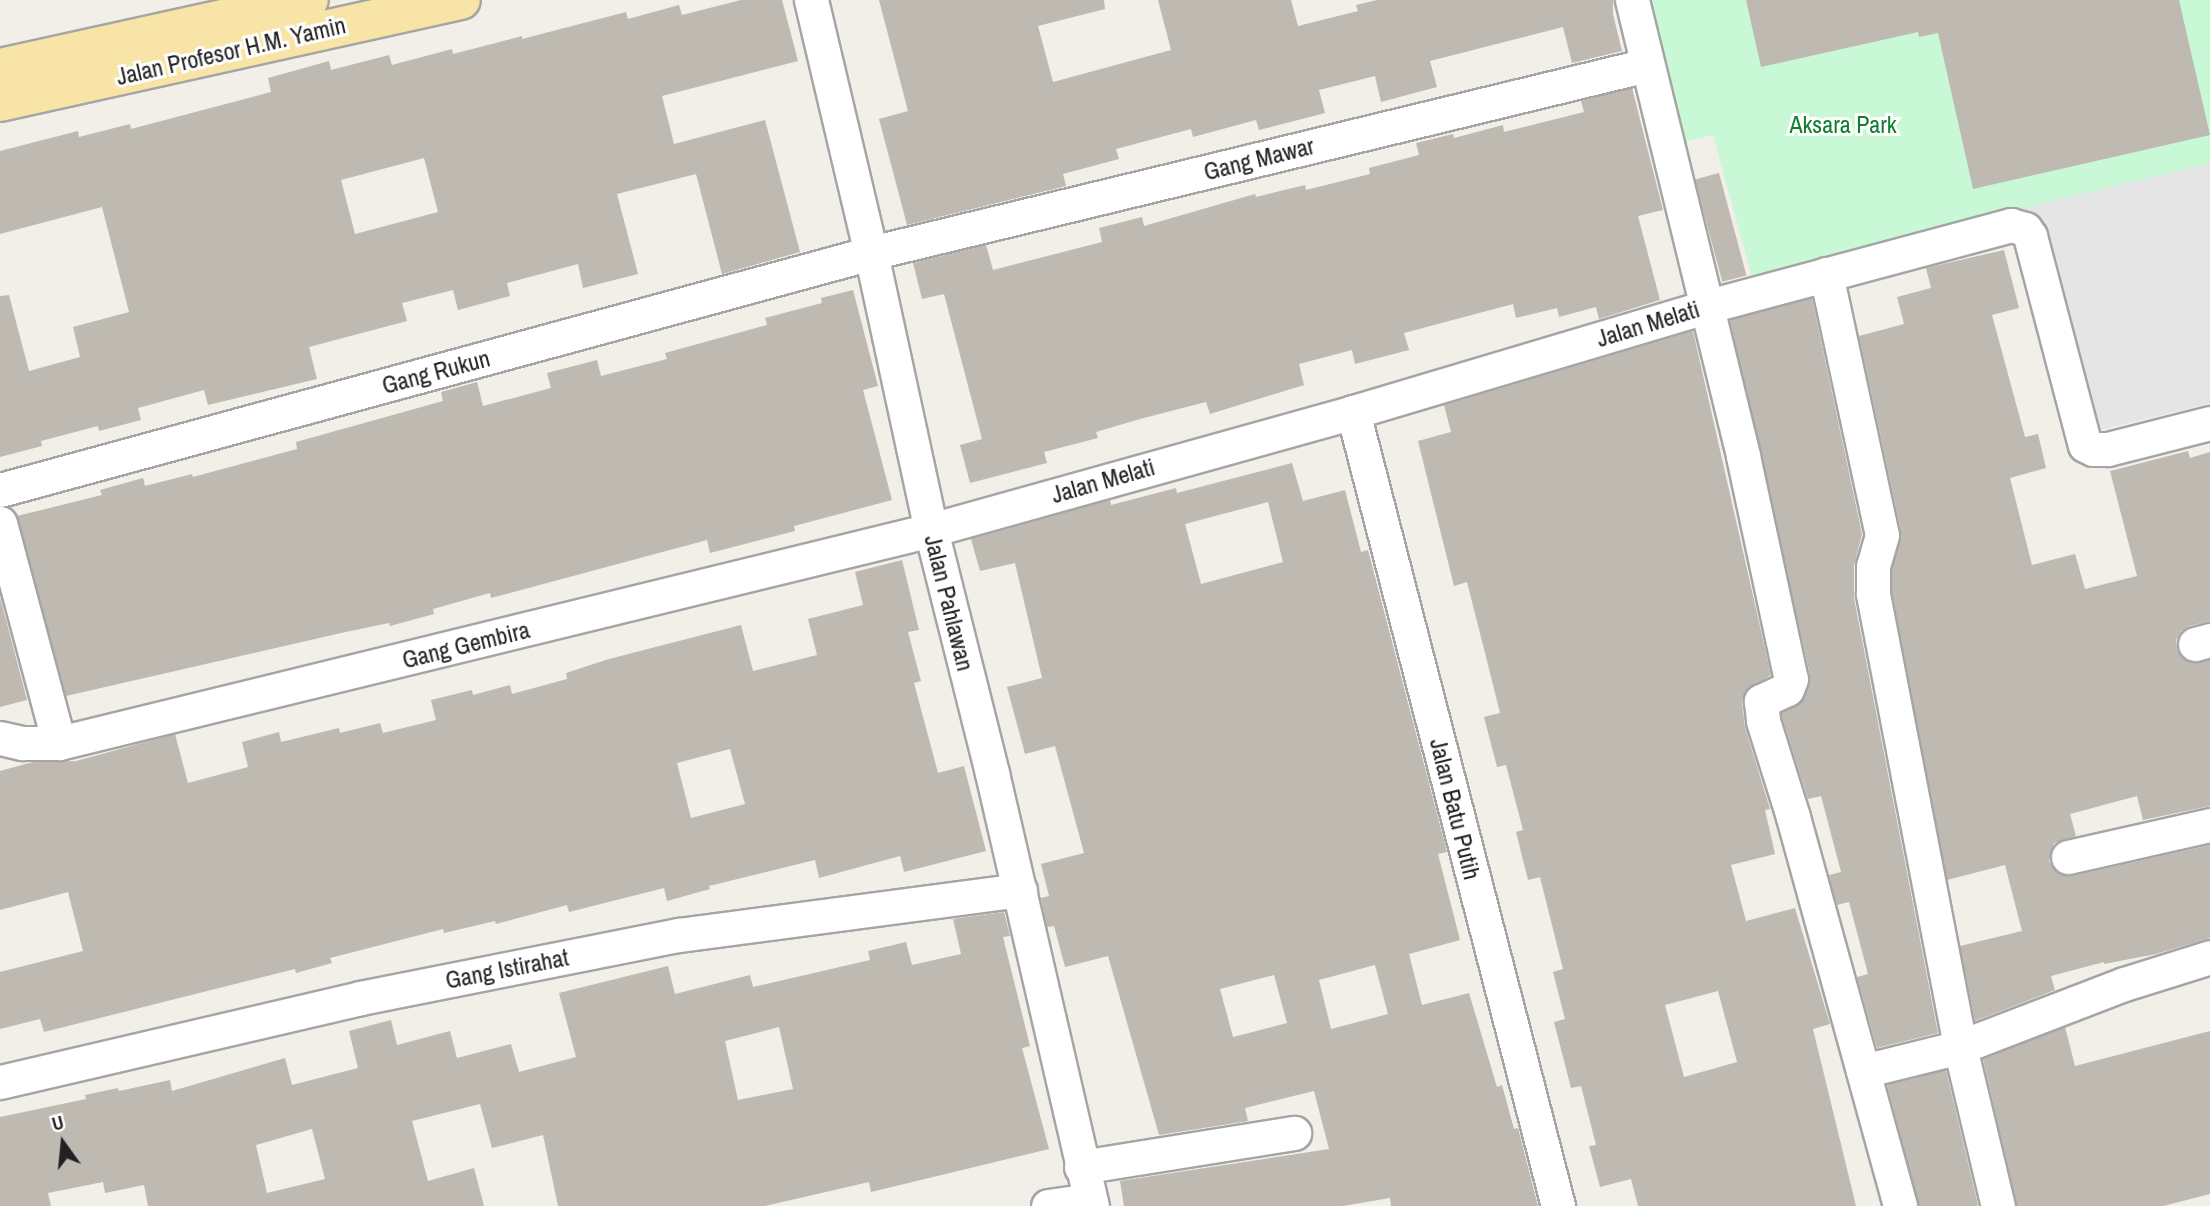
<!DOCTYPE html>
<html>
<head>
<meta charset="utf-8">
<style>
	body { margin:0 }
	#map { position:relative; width:2210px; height:1206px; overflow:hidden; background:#f1efe8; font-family:"Archivo Narrow",sans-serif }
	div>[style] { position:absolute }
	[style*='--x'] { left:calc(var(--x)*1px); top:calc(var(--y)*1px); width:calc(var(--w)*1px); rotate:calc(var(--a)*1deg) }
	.park>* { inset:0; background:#c8f8d5 }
	.parking>* { inset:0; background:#e5e5e5 }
	.building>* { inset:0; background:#beb9b1; transform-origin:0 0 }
	.roads { filter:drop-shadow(2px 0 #a5a5a5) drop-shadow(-2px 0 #a5a5a5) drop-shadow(0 2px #a5a5a5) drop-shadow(0 -2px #a5a5a5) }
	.minor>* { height:33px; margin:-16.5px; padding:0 16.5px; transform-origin:16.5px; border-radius:16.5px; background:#fff }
	.primary>* { height:38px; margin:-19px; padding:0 19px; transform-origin:19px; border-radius:19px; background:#f8e4a6 }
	span { translate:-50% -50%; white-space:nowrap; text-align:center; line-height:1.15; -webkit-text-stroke:6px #fff; paint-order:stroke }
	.street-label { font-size:24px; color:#212121 }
	.park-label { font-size:24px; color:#117d2e }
	.north { position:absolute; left:28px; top:1108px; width:70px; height:70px; -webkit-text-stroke:5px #fff; paint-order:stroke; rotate:345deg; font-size:19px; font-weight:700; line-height:28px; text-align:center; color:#212121 }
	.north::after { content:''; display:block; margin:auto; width:24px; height:32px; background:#212121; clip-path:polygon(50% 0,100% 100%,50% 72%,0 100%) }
</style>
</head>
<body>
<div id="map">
	<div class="park">
		<div style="clip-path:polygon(1627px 0,2210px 0,2210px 403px,2015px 210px,1752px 277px,1713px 135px,1662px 148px)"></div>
	</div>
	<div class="parking">
		<div style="clip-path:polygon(2210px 163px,2210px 403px,2071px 437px,2015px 210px)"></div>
	</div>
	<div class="building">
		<div style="clip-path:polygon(evenodd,741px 0,782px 0,798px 61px,662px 96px,674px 144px,765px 120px,800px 252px,722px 274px,696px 174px,617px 194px,638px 274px,583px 288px,578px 264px,507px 283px,510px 296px,458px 310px,453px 290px,402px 303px,407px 321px,309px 347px,317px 379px,208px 405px,204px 390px,138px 408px,141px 420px,99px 431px,98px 426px,41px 441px,42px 446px,0 457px,0 296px,9px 295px,29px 371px,80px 357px,73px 327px,129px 312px,102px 207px,0 234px,0 151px,78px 131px,79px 137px,130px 124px,131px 129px,271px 92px,268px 78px,329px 61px,331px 70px,389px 55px,392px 65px,452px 49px,453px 54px,522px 36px,522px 39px,626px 12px,628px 19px,679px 5px,682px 15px,741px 0,424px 158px,438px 212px,355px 234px,341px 180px,424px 158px)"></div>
		<div style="clip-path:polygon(879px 0,1104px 0,1105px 9px,1038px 26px,1053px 82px,1171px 50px,1158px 0,1291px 0,1298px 26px,1358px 11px,1356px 5px,1377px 0,1613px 0,1613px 14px,1622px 51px,1572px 63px,1563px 27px,1430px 61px,1437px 87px,1381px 102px,1375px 76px,1319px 90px,1325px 113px,1259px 130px,1256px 120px,1193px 137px,1191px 129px,1116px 149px,1119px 159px,1063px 174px,1066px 186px,907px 225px,879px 119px,908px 111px)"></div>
		<div style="clip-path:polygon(1746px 0,2179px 0,2210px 135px,1973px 189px,1938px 33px,1919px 37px,1918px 32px,1761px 67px)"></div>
		<div style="clip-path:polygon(1632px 88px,1663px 210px,1638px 216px,1660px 300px,1599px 319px,1596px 307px,1559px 317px,1557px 308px,1516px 318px,1513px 304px,1404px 333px,1409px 350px,1355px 364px,1352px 350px,1299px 364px,1304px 385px,1210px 414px,1206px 402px,1140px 419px,1096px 432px,1098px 438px,1044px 452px,1047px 463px,970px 483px,960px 445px,982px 439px,944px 294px,922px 299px,913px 263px,986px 245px,993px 270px,1102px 242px,1099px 228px,1142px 217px,1144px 226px,1255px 194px,1256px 197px,1305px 185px,1306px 190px,1370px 174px,1369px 168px,1419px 155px,1416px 143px,1453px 134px,1454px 138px,1503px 125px,1504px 132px,1584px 112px,1581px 101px)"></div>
		<div style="left:1719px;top:173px;width:106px;height:25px;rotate:75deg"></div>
		<div style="clip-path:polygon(2004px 250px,2019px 308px,1992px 315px,2025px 437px,2038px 434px,2046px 468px,2010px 478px,2032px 565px,2075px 554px,2085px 589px,2137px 576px,2110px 471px,2188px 451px,2190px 458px,2210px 452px,2210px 621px,2189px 626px,2181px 631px,2176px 640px,2177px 650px,2182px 658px,2191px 663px,2210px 660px,2210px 806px,2143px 820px,2137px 796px,2070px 814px,2076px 836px,2054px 843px,2049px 861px,2054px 870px,2072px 876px,2210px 845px,2210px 938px,2156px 954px,2104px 964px,2104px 962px,2051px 976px,2055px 990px,1975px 1021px,1960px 946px,2022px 931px,2005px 865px,1947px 880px,1892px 592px,1892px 569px,1901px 531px,1859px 336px,1904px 324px,1897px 297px,1931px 288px,1926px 268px)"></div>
		<div style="clip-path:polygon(853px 290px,878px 386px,863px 390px,892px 500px,794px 526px,795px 531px,710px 553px,707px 540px,491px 598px,490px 593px,433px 609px,434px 614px,390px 626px,389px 623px,341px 633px,66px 696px,17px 516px,102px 495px,100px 490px,143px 478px,145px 486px,192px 474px,193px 477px,297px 449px,296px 442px,443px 401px,441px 392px,477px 382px,483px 406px,551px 388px,547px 373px,597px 360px,601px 376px,667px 359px,665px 353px,767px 325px,765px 318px,822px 303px,821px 298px)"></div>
		<div style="clip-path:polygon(1812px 298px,1862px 534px,1854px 566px,1854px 598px,1938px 1033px,1877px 1048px,1857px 977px,1868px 974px,1849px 902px,1837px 905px,1829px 875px,1841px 872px,1821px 796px,1808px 799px,1782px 717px,1782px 713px,1795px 706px,1804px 697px,1810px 675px,1730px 320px)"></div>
		<div style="clip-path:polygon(evenodd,1693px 331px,1771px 675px,1745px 691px,1742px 703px,1745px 727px,1770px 809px,1765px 810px,1775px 854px,1731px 865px,1746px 921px,1795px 908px,1830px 1024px,1813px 1029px,1856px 1206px,1638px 1206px,1631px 1179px,1600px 1187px,1589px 1146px,1596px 1145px,1581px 1086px,1571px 1088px,1554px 1022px,1565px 1019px,1553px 972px,1563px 969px,1540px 877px,1528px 880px,1516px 832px,1523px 830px,1506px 765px,1497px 767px,1484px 717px,1500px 713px,1485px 653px,1467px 582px,1454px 586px,1418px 441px,1451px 432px,1444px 405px,1693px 331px,1718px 991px,1737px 1062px,1684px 1077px,1665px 1005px,1718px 991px)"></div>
		<div style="clip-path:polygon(evenodd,1292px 463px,1303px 501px,1345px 490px,1361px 552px,1368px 550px,1447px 852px,1438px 854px,1460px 940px,1409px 954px,1422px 1005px,1469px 993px,1497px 1087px,1502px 1085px,1514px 1129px,1518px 1128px,1538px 1206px,1391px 1206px,1390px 1198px,1343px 1206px,1124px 1206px,1120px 1181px,1329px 1149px,1314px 1091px,1245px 1108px,1248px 1121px,1159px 1135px,1108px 956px,1065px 967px,1054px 926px,1047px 927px,1041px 898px,1049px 896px,1041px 864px,1084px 853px,1055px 746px,1025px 754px,1007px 687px,1042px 678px,1015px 563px,980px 571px,971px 539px,1110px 500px,1111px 505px,1176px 488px,1177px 493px,1292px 463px,1268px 502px,1283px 562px,1201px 584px,1185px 524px,1268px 502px,1292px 463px,1375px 965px,1388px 1014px,1331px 1029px,1319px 980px,1375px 965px,1292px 463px,1274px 975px,1287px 1023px,1233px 1037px,1220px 989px,1274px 975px)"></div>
		<div style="clip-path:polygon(evenodd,902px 560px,919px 630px,908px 632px,921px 681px,914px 683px,938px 773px,964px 766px,986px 851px,904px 872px,900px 856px,819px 878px,815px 860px,709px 886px,710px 889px,667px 901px,664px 888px,569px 912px,567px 905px,496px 924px,495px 921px,444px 933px,443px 929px,330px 958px,332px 963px,296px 973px,295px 969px,44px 1032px,40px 1019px,0 1029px,0 972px,83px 951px,68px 892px,0 910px,0 771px,33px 762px,76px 761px,175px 734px,188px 783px,248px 767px,242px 742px,279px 732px,281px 742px,339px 728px,340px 733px,380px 723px,383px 733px,436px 720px,431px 700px,472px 690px,473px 695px,510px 685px,512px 694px,567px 679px,566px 673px,609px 659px,741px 625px,753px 671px,817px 655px,808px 619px,863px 605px,855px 572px,902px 560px,730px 749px,745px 804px,691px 818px,677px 763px,730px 749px)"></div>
		<div style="clip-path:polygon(0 597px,27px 700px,0 707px)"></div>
		<div style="clip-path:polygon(evenodd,1004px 912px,1010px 936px,1003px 937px,1030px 1046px,1022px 1048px,1049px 1149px,871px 1192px,869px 1182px,765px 1206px,558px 1206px,543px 1135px,492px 1148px,480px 1104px,412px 1121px,428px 1181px,474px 1168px,484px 1206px,148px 1206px,144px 1185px,105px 1193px,103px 1182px,48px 1193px,51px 1206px,0 1206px,0 1117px,86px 1099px,85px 1095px,118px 1088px,119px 1091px,170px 1080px,172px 1091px,285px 1058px,292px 1085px,358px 1068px,349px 1031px,391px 1020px,397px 1045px,450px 1031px,457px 1058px,511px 1044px,519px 1072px,576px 1057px,559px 993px,668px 966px,675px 994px,750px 975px,753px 987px,870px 960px,868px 951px,906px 942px,912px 965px,961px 954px,953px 919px,1004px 912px,779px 1027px,793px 1089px,738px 1100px,725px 1041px,779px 1027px,1004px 912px,312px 1129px,325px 1179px,267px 1193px,256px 1145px,312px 1129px)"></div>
		<div style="clip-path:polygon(2065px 1027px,2075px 1066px,2210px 1031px,2210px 1194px,2163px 1206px,2017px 1206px,1983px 1059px)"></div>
		<div style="clip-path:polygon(1946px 1070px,1978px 1205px,1976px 1206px,1919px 1206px,1887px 1085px)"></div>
	</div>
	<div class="roads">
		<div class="minor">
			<div style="--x:811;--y:0;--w:260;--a:76.7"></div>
			<div style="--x:871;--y:253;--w:283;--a:77.8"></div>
			<div style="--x:931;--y:530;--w:251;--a:75.9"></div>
			<div style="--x:992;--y:773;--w:444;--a:77"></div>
			<div style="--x:1632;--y:0;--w:469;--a:76.3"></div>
			<div style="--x:1743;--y:456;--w:228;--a:77.9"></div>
			<div style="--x:1791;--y:679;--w:11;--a:112"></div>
			<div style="--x:1787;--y:689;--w:29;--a:155"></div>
			<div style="--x:1761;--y:701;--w:20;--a:84"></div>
			<div style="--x:1763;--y:721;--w:101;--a:72.6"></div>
			<div style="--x:1793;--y:817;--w:403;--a:74.6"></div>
			<div style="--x:1826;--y:274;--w:267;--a:77.9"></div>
			<div style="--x:1882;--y:535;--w:32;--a:106"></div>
			<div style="--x:1873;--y:566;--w:28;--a:90"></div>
			<div style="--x:1873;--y:594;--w:461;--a:79.1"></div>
			<div style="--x:1960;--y:1047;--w:163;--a:76.6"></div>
			<div style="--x:1353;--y:412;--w:820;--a:75.52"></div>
			<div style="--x:0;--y:490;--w:903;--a:-15.22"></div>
			<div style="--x:871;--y:253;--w:798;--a:-13.62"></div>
			<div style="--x:0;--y:523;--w:228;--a:75"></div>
			<div style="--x:2195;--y:644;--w:16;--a:-15"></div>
			<div style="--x:0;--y:738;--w:23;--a:13"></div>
			<div style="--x:22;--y:743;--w:37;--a:0"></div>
			<div style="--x:59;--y:743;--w:898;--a:-13.73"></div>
			<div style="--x:931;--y:530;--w:438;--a:-15.6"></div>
			<div style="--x:1353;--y:412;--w:367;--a:-16.6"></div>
			<div style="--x:1705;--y:307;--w:317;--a:-15"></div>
			<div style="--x:2011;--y:225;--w:15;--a:16"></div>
			<div style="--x:2025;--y:229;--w:9;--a:54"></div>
			<div style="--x:2030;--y:236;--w:216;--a:75.3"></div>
			<div style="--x:2085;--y:445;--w:9;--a:27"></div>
			<div style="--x:2093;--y:449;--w:15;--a:0"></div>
			<div style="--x:2108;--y:449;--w:105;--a:-14.3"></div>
			<div style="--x:2068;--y:857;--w:146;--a:-12.7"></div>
			<div style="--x:1863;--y:1071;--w:100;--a:-13.9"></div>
			<div style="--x:1960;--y:1047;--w:176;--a:-21"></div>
			<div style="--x:2124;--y:984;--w:90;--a:-17.4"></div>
			<div style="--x:0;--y:1082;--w:370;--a:-13.1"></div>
			<div style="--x:360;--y:998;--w:325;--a:-11.2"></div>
			<div style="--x:679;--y:935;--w:344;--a:-7.5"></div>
			<div style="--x:1081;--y:1167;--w:216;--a:-9.1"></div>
			<div style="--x:1048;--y:1206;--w:42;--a:-8.1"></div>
		</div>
		<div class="primary">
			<div style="--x:0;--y:68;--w:316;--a:-12.4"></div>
			<div style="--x:0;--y:102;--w:472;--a:-12.5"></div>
		</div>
	</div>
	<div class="street-label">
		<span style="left:231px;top:51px;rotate:-13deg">Jalan Profesor H.M. Yamin</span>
		<span style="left:1259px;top:159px;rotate:-14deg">Gang Mawar</span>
		<span style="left:1648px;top:324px;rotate:-17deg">Jalan Melati</span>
		<span style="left:436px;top:372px;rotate:-15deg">Gang Rukun</span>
		<span style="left:1103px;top:481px;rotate:-16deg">Jalan Melati</span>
		<span style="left:949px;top:603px;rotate:76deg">Jalan Pahlawan</span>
		<span style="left:466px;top:645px;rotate:-14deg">Gang Gembira</span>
		<span style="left:1455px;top:809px;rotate:76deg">Jalan Batu Putih</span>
		<span style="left:507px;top:969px;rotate:-11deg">Gang Istirahat</span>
	</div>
	<div class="park-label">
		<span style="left:1843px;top:125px">Aksara Park</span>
	</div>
	<div class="north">U</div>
</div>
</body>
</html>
